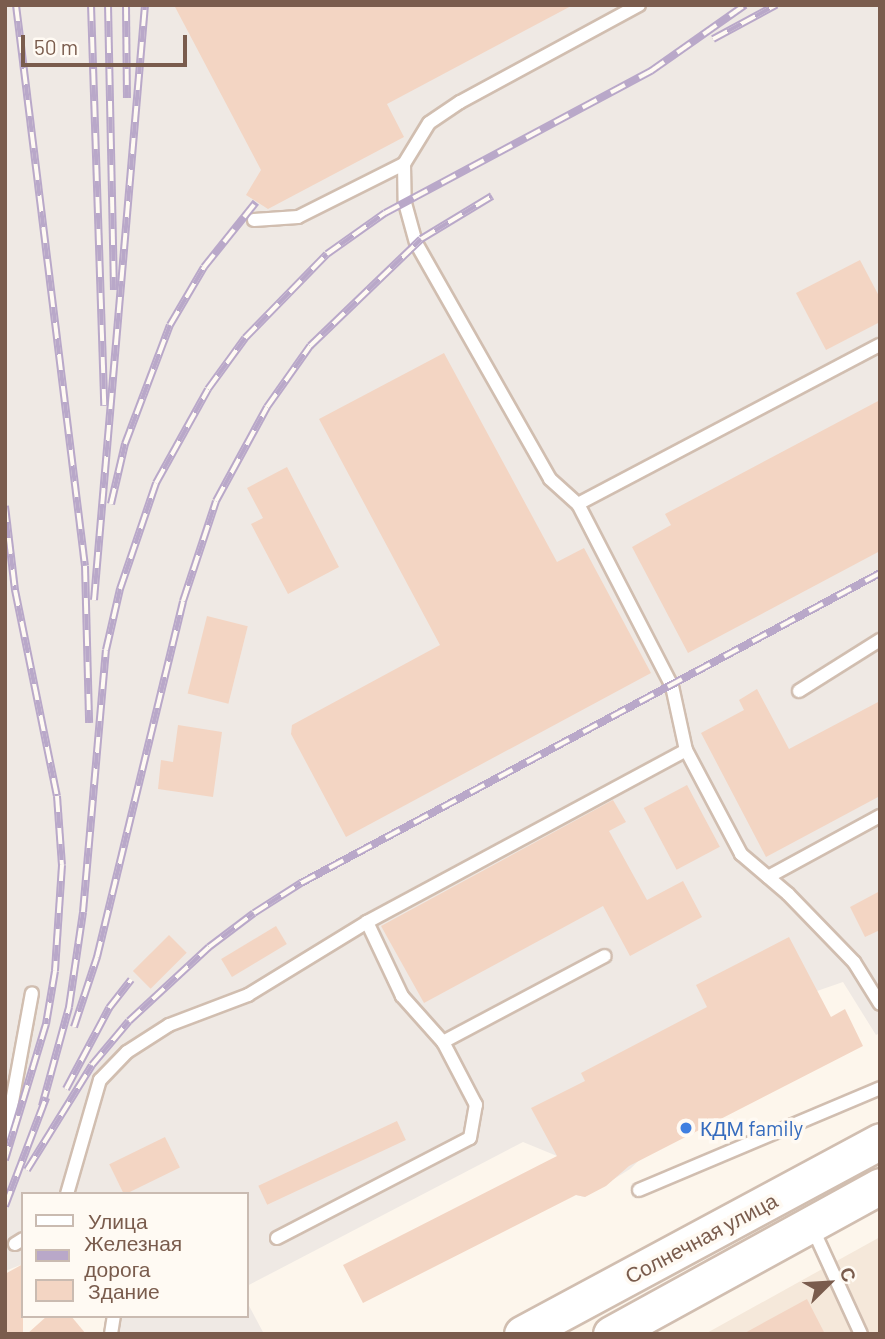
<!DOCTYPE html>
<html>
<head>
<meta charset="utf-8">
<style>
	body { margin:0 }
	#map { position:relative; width:885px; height:1339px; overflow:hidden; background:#fdf6ec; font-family:Barlow,sans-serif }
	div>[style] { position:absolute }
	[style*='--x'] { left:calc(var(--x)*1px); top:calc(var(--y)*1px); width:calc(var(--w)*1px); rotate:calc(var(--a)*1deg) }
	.residential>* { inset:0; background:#f5e8da }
	.industrial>* { inset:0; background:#efe9e4 }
	.building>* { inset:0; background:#f3d5c3; transform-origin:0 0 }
	.roads { filter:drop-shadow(2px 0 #d1beb0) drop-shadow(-2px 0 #d1beb0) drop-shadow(0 2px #d1beb0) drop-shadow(0 -2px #d1beb0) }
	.service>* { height:12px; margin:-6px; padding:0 6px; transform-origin:6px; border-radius:6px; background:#fff }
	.secondary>* { height:35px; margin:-17.5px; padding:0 17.5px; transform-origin:17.5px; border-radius:17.5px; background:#fff }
	.rail>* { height:8px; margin-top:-4px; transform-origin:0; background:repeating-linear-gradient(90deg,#fffaf3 0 16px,#b9a8c9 0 32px); box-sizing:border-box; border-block:2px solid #b9a8c9 }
	.dots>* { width:19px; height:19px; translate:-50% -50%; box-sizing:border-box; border:4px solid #fffaf3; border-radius:50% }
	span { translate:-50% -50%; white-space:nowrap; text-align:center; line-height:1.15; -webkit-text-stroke:7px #fffaf3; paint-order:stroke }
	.shop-label { font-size:21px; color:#366cbe }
	.left { translate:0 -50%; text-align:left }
	.street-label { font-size:21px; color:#7a5c4d }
	.frame { position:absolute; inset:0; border:7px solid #7a5c4d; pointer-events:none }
	.legend { position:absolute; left:21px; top:1192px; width:228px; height:126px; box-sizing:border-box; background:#fffaf3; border:2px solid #cabbb1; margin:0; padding:9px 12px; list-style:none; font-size:21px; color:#7a5c4d }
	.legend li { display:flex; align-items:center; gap:14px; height:35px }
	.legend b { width:35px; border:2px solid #cabbb1 }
	.north { position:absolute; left:794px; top:1248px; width:70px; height:70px; -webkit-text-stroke:5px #fffaf3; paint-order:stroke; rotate:66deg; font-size:19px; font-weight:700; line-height:28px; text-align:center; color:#7a5c4d }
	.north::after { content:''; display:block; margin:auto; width:24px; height:32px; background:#7a5c4d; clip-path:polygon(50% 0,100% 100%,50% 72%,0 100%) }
	.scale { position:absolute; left:21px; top:35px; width:166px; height:32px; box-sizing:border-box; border:4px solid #7a5c4d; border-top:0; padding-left:9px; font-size:21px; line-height:24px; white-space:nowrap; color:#7a5c4d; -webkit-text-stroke:5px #fffaf3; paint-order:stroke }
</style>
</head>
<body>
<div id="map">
	<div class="residential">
		<div style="clip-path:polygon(880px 1237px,880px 1334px,705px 1334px)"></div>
	</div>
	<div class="industrial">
		<div style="clip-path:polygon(5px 5px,880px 5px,880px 1033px,876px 1035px,843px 982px,817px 991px,630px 1169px,585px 1197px,576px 1195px,557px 1156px,523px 1142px,247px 1286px,247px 1194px,23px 1194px,23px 1264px,5px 1271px)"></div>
		<div style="clip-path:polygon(247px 1302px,264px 1334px,112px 1334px,109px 1316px,247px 1316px)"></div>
	</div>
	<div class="building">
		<div style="clip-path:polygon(174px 5px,573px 5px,387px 104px,404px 137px,268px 209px,246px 195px,261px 170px)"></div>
		<div style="clip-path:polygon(860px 260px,880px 298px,880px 322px,826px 350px,796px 293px)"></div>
		<div style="clip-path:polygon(444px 353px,557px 562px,584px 548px,651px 673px,346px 837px,291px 734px,292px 725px,440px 645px,319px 419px)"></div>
		<div style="clip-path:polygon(880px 400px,880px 551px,688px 653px,632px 547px,671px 525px,665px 514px)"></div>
		<div style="clip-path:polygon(287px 467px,339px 567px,288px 594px,251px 524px,263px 518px,247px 488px)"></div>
		<div style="left:207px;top:616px;width:42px;height:80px;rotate:14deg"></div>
		<div style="clip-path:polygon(757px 689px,789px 749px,880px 701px,880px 796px,766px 857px,701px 733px,744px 710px,739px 700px)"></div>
		<div style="clip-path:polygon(178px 725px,222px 732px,213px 797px,158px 789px,161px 760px,173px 762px)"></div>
		<div style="left:687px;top:785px;width:70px;height:49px;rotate:62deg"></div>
		<div style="clip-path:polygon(613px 800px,626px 822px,609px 831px,647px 900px,683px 881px,702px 917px,630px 956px,603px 906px,424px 1003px,381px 926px)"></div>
		<div style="clip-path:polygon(880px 891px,880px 930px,865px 937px,850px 907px)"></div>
		<div style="left:276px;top:926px;width:21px;height:64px;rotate:59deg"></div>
		<div style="left:169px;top:935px;width:25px;height:51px;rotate:45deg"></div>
		<div style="clip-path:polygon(789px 937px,831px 1017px,845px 1009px,863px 1046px,629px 1166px,606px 1186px,585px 1197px,576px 1195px,363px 1303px,343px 1265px,557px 1156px,531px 1108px,585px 1081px,581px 1073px,707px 1007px,696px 985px)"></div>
		<div style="left:397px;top:1121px;width:21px;height:153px;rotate:65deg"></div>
		<div style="left:165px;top:1137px;width:34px;height:62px;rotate:64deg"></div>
		<div style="clip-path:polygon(23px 1264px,23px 1334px,5px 1334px,5px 1274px)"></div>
		<div style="clip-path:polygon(807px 1299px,825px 1334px,743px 1334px)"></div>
		<div style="clip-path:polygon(47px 1316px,71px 1316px,86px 1334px,27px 1334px)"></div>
	</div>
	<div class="roads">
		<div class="service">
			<div style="--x:639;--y:5;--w:204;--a:151.5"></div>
			<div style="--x:460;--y:102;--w:37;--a:146"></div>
			<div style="--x:429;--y:123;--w:48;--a:121.4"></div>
			<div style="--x:404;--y:164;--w:39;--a:89"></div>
			<div style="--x:405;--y:203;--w:41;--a:74.6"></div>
			<div style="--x:416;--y:243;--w:271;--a:60.4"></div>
			<div style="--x:550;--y:479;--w:38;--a:42"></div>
			<div style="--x:578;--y:504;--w:205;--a:62.7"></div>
			<div style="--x:672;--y:686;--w:66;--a:77.7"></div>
			<div style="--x:686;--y:750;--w:118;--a:62.1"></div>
			<div style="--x:741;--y:854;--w:62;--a:40.4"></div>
			<div style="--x:788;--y:894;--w:95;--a:45.9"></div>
			<div style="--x:854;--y:962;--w:49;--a:58.2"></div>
			<div style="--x:254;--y:220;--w:44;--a:-3.9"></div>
			<div style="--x:298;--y:217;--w:119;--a:-26.6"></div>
			<div style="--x:578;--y:504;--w:341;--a:-27.8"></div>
			<div style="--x:799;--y:691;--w:96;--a:-32.2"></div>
			<div style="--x:768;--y:877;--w:128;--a:-28.6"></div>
			<div style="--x:443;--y:1042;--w:183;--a:-28"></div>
			<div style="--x:5;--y:1140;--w:149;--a:-79.6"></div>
			<div style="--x:639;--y:1190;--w:262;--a:-22.9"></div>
			<div style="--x:67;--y:1194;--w:119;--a:-73.9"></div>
			<div style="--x:100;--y:1080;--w:39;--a:-46"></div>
			<div style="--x:127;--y:1052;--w:50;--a:-32.7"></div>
			<div style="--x:169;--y:1025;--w:85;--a:-20.8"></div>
			<div style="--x:248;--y:995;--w:140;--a:-31.5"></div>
			<div style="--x:367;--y:922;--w:362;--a:-28.3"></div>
			<div style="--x:811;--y:1225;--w:120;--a:65.4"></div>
			<div style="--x:277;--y:1238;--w:217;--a:-27.4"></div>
			<div style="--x:470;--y:1138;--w:34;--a:-80"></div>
			<div style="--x:476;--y:1105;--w:71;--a:-117.6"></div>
			<div style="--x:443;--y:1042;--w:62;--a:-131.7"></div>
			<div style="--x:402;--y:996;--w:82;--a:-115.3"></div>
			<div style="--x:15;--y:1244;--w:9;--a:-32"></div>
			<div style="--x:111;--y:1334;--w:18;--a:-81"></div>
		</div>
		<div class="secondary">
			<div style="--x:522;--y:1334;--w:407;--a:-28.3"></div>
			<div style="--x:611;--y:1334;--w:307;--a:-28.8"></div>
		</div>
	</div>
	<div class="rail">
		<div style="--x:16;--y:5;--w:565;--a:82.99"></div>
		<div style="--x:85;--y:566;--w:157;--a:88.5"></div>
		<div style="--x:91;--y:5;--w:401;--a:88.1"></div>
		<div style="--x:108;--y:5;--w:285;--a:88.8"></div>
		<div style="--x:126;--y:5;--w:93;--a:89.4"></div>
		<div style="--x:713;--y:39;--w:72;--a:-28.4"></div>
		<div style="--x:111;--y:504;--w:62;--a:-76.9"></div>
		<div style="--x:125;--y:444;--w:127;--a:-69.3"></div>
		<div style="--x:170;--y:325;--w:67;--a:-59.6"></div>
		<div style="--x:204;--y:267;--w:83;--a:-51.3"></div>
		<div style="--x:5;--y:506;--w:85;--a:83.2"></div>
		<div style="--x:15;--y:590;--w:210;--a:78.5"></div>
		<div style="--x:57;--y:796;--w:69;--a:85.9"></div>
		<div style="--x:62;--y:865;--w:106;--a:93.8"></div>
		<div style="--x:55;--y:971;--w:54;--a:99.6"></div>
		<div style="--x:46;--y:1024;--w:142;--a:106.8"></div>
		<div style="--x:94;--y:600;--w:597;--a:-85.1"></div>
		<div style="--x:74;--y:1027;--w:74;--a:-71.8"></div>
		<div style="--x:97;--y:957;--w:366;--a:-76.4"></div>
		<div style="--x:183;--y:601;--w:105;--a:-71.7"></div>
		<div style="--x:216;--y:501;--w:107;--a:-61.5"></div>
		<div style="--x:267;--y:407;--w:75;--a:-54.8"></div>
		<div style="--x:310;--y:346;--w:154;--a:-43.9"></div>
		<div style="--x:421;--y:239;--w:83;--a:-31.2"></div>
		<div style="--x:66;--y:1089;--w:92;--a:-62"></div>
		<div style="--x:109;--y:1008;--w:36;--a:-52"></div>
		<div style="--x:42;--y:1106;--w:103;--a:-74.7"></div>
		<div style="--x:69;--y:1007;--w:96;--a:-81.6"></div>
		<div style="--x:83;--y:912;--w:263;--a:-85"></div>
		<div style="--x:106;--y:650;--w:63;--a:-77.1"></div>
		<div style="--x:120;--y:589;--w:112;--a:-71.2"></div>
		<div style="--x:156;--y:483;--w:107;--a:-61"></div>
		<div style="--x:208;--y:389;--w:63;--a:-54"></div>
		<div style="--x:245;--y:338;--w:117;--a:-45.7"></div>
		<div style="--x:327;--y:254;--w:71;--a:-35.3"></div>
		<div style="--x:385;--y:213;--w:302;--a:-28.1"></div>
		<div style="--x:651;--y:71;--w:115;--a:-35.1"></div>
		<div style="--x:27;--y:1170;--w:123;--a:-58.2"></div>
		<div style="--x:92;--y:1065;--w:57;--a:-49.9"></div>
		<div style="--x:129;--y:1021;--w:109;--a:-42.8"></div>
		<div style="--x:209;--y:947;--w:56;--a:-37.1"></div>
		<div style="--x:254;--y:913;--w:56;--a:-32.6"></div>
		<div style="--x:301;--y:883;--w:657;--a:-28.16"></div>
		<div style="--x:5;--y:1206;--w:116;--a:-69.2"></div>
	</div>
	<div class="dots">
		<div style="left:686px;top:1128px;background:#3f7fe0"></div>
	</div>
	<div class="shop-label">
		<span class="left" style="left:700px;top:1128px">КДМ family</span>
	</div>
	<div class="street-label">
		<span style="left:701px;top:1238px;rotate:-28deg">Солнечная улица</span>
	</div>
	<div class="frame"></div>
	<ul class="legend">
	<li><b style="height:9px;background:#fff"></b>Улица</li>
	<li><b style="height:9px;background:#b9a8c9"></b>Железная дорога</li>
	<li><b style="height:19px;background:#f3d5c3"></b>Здание</li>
	</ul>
	<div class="north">С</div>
	<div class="scale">50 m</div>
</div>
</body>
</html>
